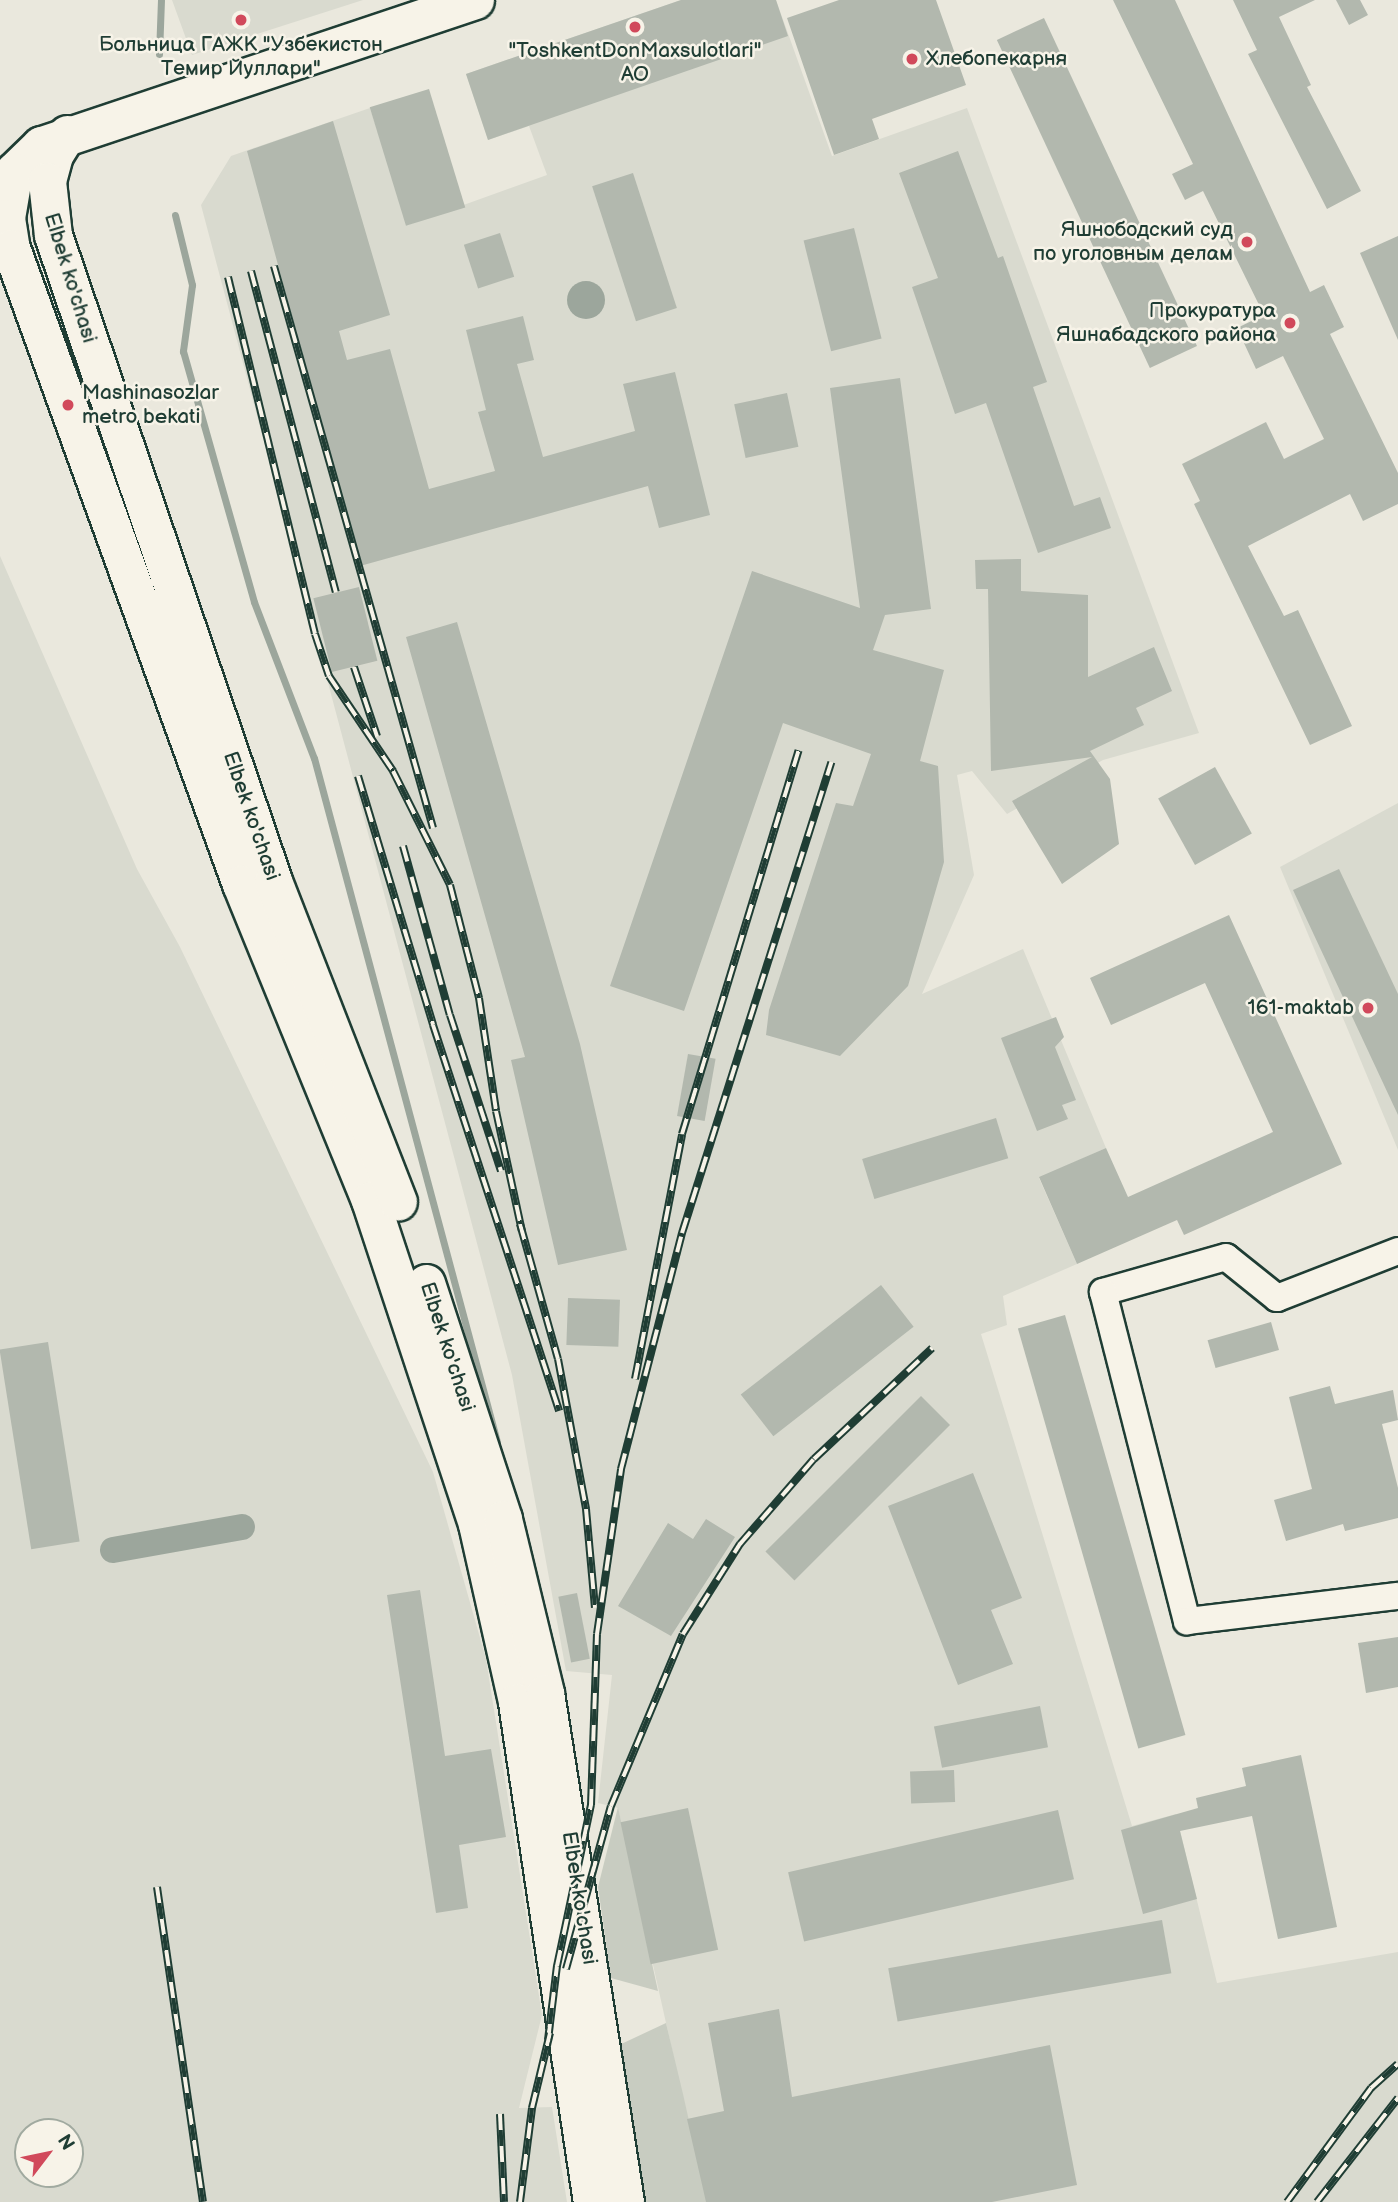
<!DOCTYPE html>
<html>
<head>
<meta charset="utf-8">
<style>
	body { margin:0 }
	#map { position:relative; width:1398px; height:2202px; overflow:hidden; background:#eae8dd; font-family:"Balsamiq Sans",sans-serif }
	div>[style] { position:absolute }
	[style*='--x'] { left:calc(var(--x)*1px); top:calc(var(--y)*1px); width:calc(var(--w)*1px); rotate:calc(var(--a)*1deg) }
	.built>* { inset:0; background:#d9dacf }
	.green>* { inset:0; background:#c8ccc1 }
	.water>* { inset:0; background:#9ca69c }
	.round { border-radius:50% }
	.stream>* { height:7px; margin:-3.5px; padding:0 3.5px; transform-origin:3.5px; border-radius:3.5px; background:#9ca69c }
	.canal>* { height:26px; margin:-13px; padding:0 13px; transform-origin:13px; border-radius:13px; background:#9ca69c }
	.building>* { inset:0; background:#b2b8ae; transform-origin:0 0 }
	.roads { filter:drop-shadow(2px 0 #1f3d34) drop-shadow(-2px 0 #1f3d34) drop-shadow(0 2px #1f3d34) drop-shadow(0 -2px #1f3d34) }
	.minor>* { height:26px; margin:-13px; padding:0 13px; transform-origin:13px; border-radius:13px; background:#f7f3e8 }
	.secondary>* { height:37px; margin:-18.5px; padding:0 18.5px; transform-origin:18.5px; border-radius:18.5px; background:#f7f3e8 }
	.rail>* { height:8px; margin-top:-4px; transform-origin:0; background:repeating-linear-gradient(90deg,#f7f3e8 0 16px,#1f3d34 0 32px); box-sizing:border-box; border-block:2px solid #1f3d34 }
	.dots>* { width:19px; height:19px; translate:-50% -50%; box-sizing:border-box; border:4px solid #f7f3e8; border-radius:50% }
	span { translate:-50% -50%; white-space:nowrap; text-align:center; line-height:1.15; -webkit-text-stroke:5px #f7f3e8; paint-order:stroke }
	.poi-label { font-size:21px; color:#1f3d34 }
	.left { translate:0 -50%; text-align:left }
	.right { translate:-100% -50%; text-align:right }
	.street-label { font-size:21px; color:#1f3d34 }
	.north { position:absolute; left:14px; top:2118px; width:70px; height:70px; box-sizing:border-box; background:#f7f3e8; border:2px solid #a1aaa0; border-radius:50%; rotate:58deg; font-size:19px; font-weight:700; line-height:28px; text-align:center; color:#1f3d34 }
	.north::after { content:''; display:block; margin:auto; width:24px; height:32px; background:#d1495b; clip-path:polygon(50% 0,100% 100%,50% 72%,0 100%) }
</style>
</head>
<body>
<div id="map">
	<div class="built">
		<div style="clip-path:polygon(172px 0,363px 0,192px 55px)"></div>
		<div style="clip-path:polygon(681px 0,776px 0,832px 156px,967px 108px,1199px 733px,1103px 760px,1007px 814px,972px 771px,957px 775px,974px 875px,922px 994px,1023px 949px,1106px 1148px,1039px 1178px,1077px 1264px,1003px 1296px,1007px 1325px,981px 1334px,1132px 1826px,1176px 1814px,1217px 1983px,1398px 1952px,1398px 2202px,706px 2202px,618px 1808px,598px 1803px,612px 1675px,566px 1671px,512px 1375px,201px 205px,231px 156px,370px 108px,408px 225px,547px 175px,529px 126px,488px 140px,466px 74px)"></div>
		<div style="clip-path:polygon(evenodd,0 556px,137px 869px,180px 947px,433px 1472px,486px 1659px,542px 2015px,519px 2108px,552px 2107px,567px 2202px,0 2202px,0 556px,28px 2132px,70px 2132px,70px 2174px,28px 2174px,28px 2132px)"></div>
		<div style="clip-path:polygon(1398px 803px,1398px 1150px,1280px 867px)"></div>
	</div>
	<div class="green">
		<div style="clip-path:polygon(618px 1807px,658px 1991px,611px 1978px,598px 1887px)"></div>
		<div style="clip-path:polygon(666px 2023px,683px 2094px,707px 2202px,640px 2202px,617px 2046px)"></div>
	</div>
	<div class="water">
		<div class="round" style="left:567px;top:281px;width:38px;height:38px"></div>
	</div>
	<div class="stream">
		<div style="--x:159;--y:54;--w:54;--a:-87.9"></div>
		<div style="--x:175;--y:215;--w:72;--a:76.3"></div>
		<div style="--x:192;--y:285;--w:67;--a:97.8"></div>
		<div style="--x:183;--y:351;--w:261;--a:74.2"></div>
		<div style="--x:254;--y:602;--w:167;--a:69"></div>
		<div style="--x:314;--y:758;--w:708;--a:75.02"></div>
	</div>
	<div class="canal">
		<div style="--x:113;--y:1550;--w:131;--a:-10.1"></div>
	</div>
	<div class="building">
		<div style="clip-path:polygon(681px 0,776px 0,788px 36px,488px 140px,466px 74px)"></div>
		<div style="clip-path:polygon(839px 0,936px 0,966px 85px,872px 119px,879px 139px,834px 155px,787px 18px)"></div>
		<div style="clip-path:polygon(1113px 0,1175px 0,1310px 292px,1324px 285px,1344px 327px,1330px 334px,1398px 473px,1398px 504px,1363px 521px,1350px 494px,1248px 546px,1284px 616px,1298px 610px,1352px 726px,1310px 745px,1194px 504px,1200px 501px,1182px 464px,1266px 422px,1284px 459px,1324px 439px,1283px 356px,1256px 369px,1237px 328px,1264px 315px,1203px 191px,1185px 200px,1172px 174px,1193px 164px)"></div>
		<div style="clip-path:polygon(1233px 0,1315px 0,1279px 17px,1311px 85px,1307px 87px,1361px 191px,1327px 209px,1248px 54px,1257px 50px)"></div>
		<div style="clip-path:polygon(1336px 0,1360px 0,1368px 15px,1349px 25px)"></div>
		<div style="left:1044px;top:18px;width:362px;height:52px;rotate:65deg"></div>
		<div style="left:429px;top:89px;width:124px;height:62px;rotate:73deg"></div>
		<div style="clip-path:polygon(333px 121px,390px 315px,339px 331px,347px 360px,390px 349px,429px 489px,495px 471px,478px 412px,486px 410px,466px 330px,523px 316px,534px 360px,517px 364px,543px 457px,635px 431px,623px 384px,675px 372px,710px 515px,659px 528px,648px 486px,360px 566px,247px 151px)"></div>
		<div style="clip-path:polygon(958px 151px,998px 258px,1003px 256px,1047px 382px,1033px 387px,1074px 506px,1100px 497px,1111px 528px,1038px 553px,986px 403px,955px 414px,912px 287px,938px 278px,899px 173px)"></div>
		<div style="left:633px;top:173px;width:142px;height:43px;rotate:72deg"></div>
		<div style="left:854px;top:228px;width:114px;height:52px;rotate:76deg"></div>
		<div style="left:500px;top:233px;width:46px;height:38px;rotate:72deg"></div>
		<div style="clip-path:polygon(1398px 236px,1398px 340px,1360px 253px)"></div>
		<div style="clip-path:polygon(900px 378px,931px 609px,885px 615px,873px 650px,944px 670px,920px 761px,938px 766px,944px 862px,908px 986px,840px 1056px,766px 1035px,769px 1010px,836px 803px,853px 806px,871px 754px,783px 723px,684px 1011px,610px 986px,752px 571px,860px 608px,830px 388px)"></div>
		<div style="left:787px;top:393px;width:55px;height:54px;rotate:78deg"></div>
		<div style="clip-path:polygon(1021px 559px,1021px 591px,1088px 595px,1088px 677px,1154px 647px,1172px 691px,1136px 708px,1144px 725px,1090px 751px,1110px 779px,1119px 844px,1062px 884px,1012px 801px,1092px 757px,991px 771px,988px 589px,976px 589px,975px 560px)"></div>
		<div style="left:359px;top:587px;width:76px;height:47px;rotate:76deg"></div>
		<div style="clip-path:polygon(457px 622px,580px 1044px,627px 1250px,558px 1265px,511px 1060px,525px 1057px,406px 637px)"></div>
		<div style="left:1215px;top:767px;width:76px;height:65px;rotate:61deg"></div>
		<div style="clip-path:polygon(1339px 869px,1398px 994px,1398px 1115px,1293px 890px)"></div>
		<div style="clip-path:polygon(1229px 915px,1342px 1164px,1184px 1235px,1177px 1220px,1077px 1264px,1039px 1177px,1106px 1148px,1128px 1197px,1273px 1132px,1205px 983px,1111px 1025px,1090px 978px)"></div>
		<div style="clip-path:polygon(1056px 1017px,1064px 1037px,1055px 1047px,1076px 1100px,1062px 1105px,1068px 1119px,1037px 1131px,1001px 1038px)"></div>
		<div style="left:688px;top:1054px;width:28px;height:63px;rotate:10deg"></div>
		<div style="left:996px;top:1118px;width:42px;height:140px;rotate:73deg"></div>
		<div style="left:881px;top:1285px;width:53px;height:178px;rotate:52deg"></div>
		<div style="left:568px;top:1298px;width:52px;height:47px;rotate:2deg"></div>
		<div style="left:1065px;top:1315px;width:437px;height:49px;rotate:74deg"></div>
		<div style="left:1271px;top:1322px;width:29px;height:66px;rotate:74deg"></div>
		<div style="left:48px;top:1342px;width:202px;height:49px;rotate:81deg"></div>
		<div style="clip-path:polygon(1330px 1386px,1335px 1404px,1393px 1390px,1398px 1420px,1382px 1424px,1398px 1488px,1398px 1518px,1345px 1531px,1343px 1524px,1286px 1541px,1274px 1500px,1312px 1489px,1289px 1397px)"></div>
		<div style="left:921px;top:1396px;width:41px;height:220px;rotate:45deg"></div>
		<div style="clip-path:polygon(973px 1473px,1022px 1598px,991px 1610px,1013px 1664px,958px 1685px,888px 1506px)"></div>
		<div style="clip-path:polygon(706px 1519px,735px 1537px,671px 1636px,618px 1606px,668px 1523px,693px 1539px)"></div>
		<div style="clip-path:polygon(420px 1590px,445px 1756px,491px 1749px,506px 1837px,459px 1845px,468px 1908px,436px 1913px,387px 1595px)"></div>
		<div style="left:577px;top:1593px;width:67px;height:19px;rotate:79deg"></div>
		<div style="clip-path:polygon(1398px 1637px,1398px 1687px,1366px 1693px,1358px 1643px)"></div>
		<div style="left:1040px;top:1706px;width:42px;height:108px;rotate:79deg"></div>
		<div style="clip-path:polygon(1301px 1755px,1337px 1927px,1278px 1939px,1252px 1816px,1180px 1831px,1197px 1899px,1143px 1914px,1121px 1830px,1198px 1808px,1196px 1798px,1246px 1786px,1242px 1768px)"></div>
		<div style="left:954px;top:1770px;width:32px;height:44px;rotate:88deg"></div>
		<div style="left:688px;top:1808px;width:145px;height:69px;rotate:78deg"></div>
		<div style="left:1058px;top:1810px;width:71px;height:277px;rotate:77deg"></div>
		<div style="left:1162px;top:1920px;width:54px;height:278px;rotate:80deg"></div>
		<div style="clip-path:polygon(779px 2009px,792px 2097px,1050px 2045px,1077px 2185px,992px 2202px,706px 2202px,687px 2119px,724px 2111px,708px 2023px)"></div>
	</div>
	<div class="roads">
		<div class="minor">
			<div style="--x:1398;--y:1251;--w:130;--a:158.8"></div>
			<div style="--x:1277;--y:1298;--w:65;--a:-141.2"></div>
			<div style="--x:1226;--y:1257;--w:128;--a:164.1"></div>
			<div style="--x:1103;--y:1292;--w:340;--a:75.7"></div>
			<div style="--x:1187;--y:1621;--w:212;--a:-6.8"></div>
		</div>
		<div class="secondary">
			<div style="--x:475;--y:0;--w:458;--a:161.5"></div>
			<div style="--x:41;--y:145;--w:37;--a:136"></div>
			<div style="--x:14;--y:171;--w:48;--a:99.7"></div>
			<div style="--x:6;--y:218;--w:30;--a:81"></div>
			<div style="--x:11;--y:248;--w:676;--a:70.12"></div>
			<div style="--x:241;--y:884;--w:341;--a:67.8"></div>
			<div style="--x:370;--y:1200;--w:341;--a:71.7"></div>
			<div style="--x:477;--y:1524;--w:182;--a:77.3"></div>
			<div style="--x:517;--y:1702;--w:506;--a:81.47"></div>
			<div style="--x:67;--y:134;--w:25;--a:122"></div>
			<div style="--x:54;--y:155;--w:27;--a:105"></div>
			<div style="--x:47;--y:181;--w:54;--a:83.7"></div>
			<div style="--x:53;--y:235;--w:682;--a:71.19"></div>
			<div style="--x:273;--y:881;--w:344;--a:68.7"></div>
			<div style="--x:426;--y:1283;--w:248;--a:71.9"></div>
			<div style="--x:503;--y:1519;--w:179;--a:76.4"></div>
			<div style="--x:545;--y:1693;--w:515;--a:81.07"></div>
		</div>
	</div>
	<div class="rail">
		<div style="--x:274;--y:266;--w:584;--a:74.2"></div>
		<div style="--x:251;--y:271;--w:332;--a:75.2"></div>
		<div style="--x:228;--y:277;--w:367;--a:76.3"></div>
		<div style="--x:315;--y:634;--w:44;--a:71.6"></div>
		<div style="--x:329;--y:676;--w:115;--a:56"></div>
		<div style="--x:393;--y:771;--w:127;--a:63.4"></div>
		<div style="--x:450;--y:885;--w:117;--a:75.6"></div>
		<div style="--x:479;--y:998;--w:114;--a:81.4"></div>
		<div style="--x:496;--y:1111;--w:123;--a:77.8"></div>
		<div style="--x:354;--y:667;--w:73;--a:71.6"></div>
		<div style="--x:358;--y:776;--w:260;--a:73.2"></div>
		<div style="--x:433;--y:1025;--w:406;--a:71.9"></div>
		<div style="--x:403;--y:846;--w:175;--a:74.5"></div>
		<div style="--x:450;--y:1015;--w:164;--a:71.9"></div>
		<div style="--x:520;--y:1224;--w:140;--a:74.3"></div>
		<div style="--x:558;--y:1359;--w:153;--a:79.4"></div>
		<div style="--x:586;--y:1509;--w:99;--a:84.8"></div>
		<div style="--x:635;--y:1379;--w:249;--a:-79.1"></div>
		<div style="--x:682;--y:1134;--w:401;--a:-73.1"></div>
		<div style="--x:157;--y:1887;--w:318;--a:81.7"></div>
		<div style="--x:566;--y:1969;--w:169;--a:-74.6"></div>
		<div style="--x:611;--y:1806;--w:186;--a:-67.3"></div>
		<div style="--x:683;--y:1634;--w:107;--a:-57.7"></div>
		<div style="--x:740;--y:1544;--w:113;--a:-49"></div>
		<div style="--x:814;--y:1459;--w:162;--a:-43.2"></div>
		<div style="--x:548;--y:2040;--w:75;--a:-83.1"></div>
		<div style="--x:557;--y:1966;--w:165;--a:-78.1"></div>
		<div style="--x:591;--y:1805;--w:171;--a:-88"></div>
		<div style="--x:597;--y:1634;--w:167;--a:-81.7"></div>
		<div style="--x:621;--y:1469;--w:244;--a:-75.5"></div>
		<div style="--x:682;--y:1233;--w:494;--a:-72.4"></div>
		<div style="--x:500;--y:2114;--w:88;--a:87.4"></div>
		<div style="--x:520;--y:2202;--w:95;--a:-82.7"></div>
		<div style="--x:532;--y:2108;--w:77;--a:-76.5"></div>
		<div style="--x:1287;--y:2202;--w:142;--a:-53.6"></div>
		<div style="--x:1371;--y:2088;--w:36;--a:-42"></div>
		<div style="--x:1317;--y:2202;--w:132;--a:-52.1"></div>
	</div>
	<div class="dots">
		<div style="left:241px;top:20px;background:#d1495b"></div>
		<div style="left:635px;top:27px;background:#d1495b"></div>
		<div style="left:912px;top:59px;background:#d1495b"></div>
		<div style="left:1247px;top:242px;background:#d1495b"></div>
		<div style="left:1290px;top:323px;background:#d1495b"></div>
		<div style="left:68px;top:405px;background:#d1495b"></div>
		<div style="left:1368px;top:1008px;background:#d1495b"></div>
	</div>
	<div class="poi-label">
		<span style="left:241px;top:57px">Больница ГАЖК "Узбекистон<br>Темир Йуллари"</span>
		<span style="left:635px;top:63px">"ToshkentDonMaxsulotlari"<br>AO</span>
		<span class="left" style="left:926px;top:59px">Хлебопекарня</span>
		<span class="right" style="left:1233px;top:242px">Яшнободский суд<br>по уголовным делам</span>
		<span class="right" style="left:1276px;top:323px">Прокуратура<br>Яшнабадского района</span>
		<span class="left" style="left:82px;top:405px">Mashinasozlar<br>metro bekati</span>
		<span class="right" style="left:1354px;top:1008px">161-maktab</span>
	</div>
	<div class="street-label">
		<span style="left:70px;top:278px;rotate:73deg">Elbek ko'chasi</span>
		<span style="left:251px;top:816px;rotate:71deg">Elbek ko'chasi</span>
		<span style="left:447px;top:1347px;rotate:72deg">Elbek ko'chasi</span>
		<span style="left:579px;top:1898px;rotate:81deg">Elbek ko'chasi</span>
	</div>
	<div class="north">N</div>
</div>
</body>
</html>
